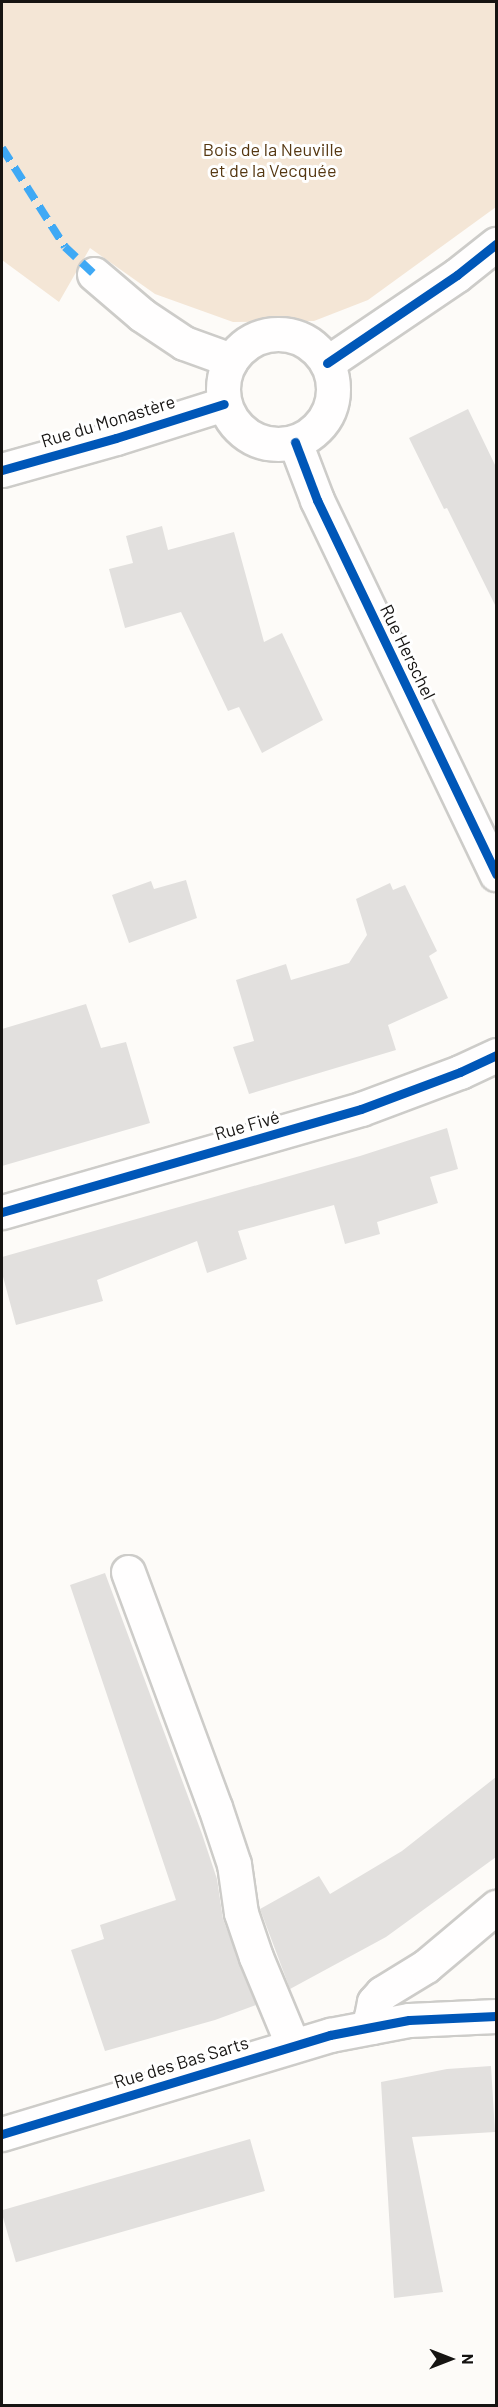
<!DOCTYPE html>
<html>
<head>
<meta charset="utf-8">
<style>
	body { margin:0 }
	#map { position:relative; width:498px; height:2407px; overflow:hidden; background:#fdfbf8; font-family:Barlow,sans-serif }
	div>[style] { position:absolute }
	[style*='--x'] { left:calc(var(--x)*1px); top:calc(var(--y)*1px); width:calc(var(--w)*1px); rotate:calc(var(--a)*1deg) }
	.green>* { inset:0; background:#f4e6d6 }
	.building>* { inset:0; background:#e2e0de; transform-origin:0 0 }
	.roads { filter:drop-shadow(2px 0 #cdccc9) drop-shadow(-2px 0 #cdccc9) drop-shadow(0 2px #cdccc9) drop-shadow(0 -2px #cdccc9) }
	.minor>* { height:33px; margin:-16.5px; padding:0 16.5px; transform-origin:16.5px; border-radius:16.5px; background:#fffefe }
	.minor>.ring { margin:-16.5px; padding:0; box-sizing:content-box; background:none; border:33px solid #fffefe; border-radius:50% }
	.quiet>* { height:8px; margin-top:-4px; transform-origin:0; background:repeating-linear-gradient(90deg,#3fa9f5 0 15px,transparent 0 23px) }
	.cycleway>* { height:9px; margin:-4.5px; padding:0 4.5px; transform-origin:4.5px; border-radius:4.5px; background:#0057b8 }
	span { translate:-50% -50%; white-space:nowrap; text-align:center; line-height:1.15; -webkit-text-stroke:6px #fff; paint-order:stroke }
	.park-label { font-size:18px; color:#553711 }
	.street-label { font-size:18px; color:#161412 }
	.frame { position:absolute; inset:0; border:3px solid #161412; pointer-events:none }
	.north { position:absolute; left:420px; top:2329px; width:60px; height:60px; -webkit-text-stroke:4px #fff; paint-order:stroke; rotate:90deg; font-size:16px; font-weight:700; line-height:24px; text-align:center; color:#161412 }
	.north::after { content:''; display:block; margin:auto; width:21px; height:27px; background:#161412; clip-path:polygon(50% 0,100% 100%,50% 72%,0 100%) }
</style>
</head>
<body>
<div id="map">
	<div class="green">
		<div style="clip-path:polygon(2px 2px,496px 2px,496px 207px,368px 300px,314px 321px,233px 322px,155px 294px,90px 248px,59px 302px,2px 260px)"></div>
	</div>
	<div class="building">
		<div style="clip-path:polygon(468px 409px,496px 467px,496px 607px,447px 508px,444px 509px,409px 438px)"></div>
		<div style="clip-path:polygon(162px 526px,168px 550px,234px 532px,264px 642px,282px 633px,323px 720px,262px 753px,239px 707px,228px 711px,181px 612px,125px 628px,109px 569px,133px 563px,126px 536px)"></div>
		<div style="clip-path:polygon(186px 880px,197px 918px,129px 943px,112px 895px,151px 881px,154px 889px)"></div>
		<div style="clip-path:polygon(390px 883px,393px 890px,405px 885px,437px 951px,429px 956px,448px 998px,388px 1025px,396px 1050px,249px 1094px,233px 1047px,254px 1041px,236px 980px,286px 964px,291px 980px,349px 963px,367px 935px,356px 899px)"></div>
		<div style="clip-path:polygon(86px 1004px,101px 1048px,126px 1042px,150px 1123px,2px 1166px,2px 1029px)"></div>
		<div style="clip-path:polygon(447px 1128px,458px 1169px,430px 1177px,438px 1203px,377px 1222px,380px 1234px,345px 1244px,334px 1205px,238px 1231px,247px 1259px,207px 1273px,197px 1241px,97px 1280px,103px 1301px,16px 1325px,2px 1273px,2px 1257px,360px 1156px)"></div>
		<div style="clip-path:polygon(105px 1573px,202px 1834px,217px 1879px,223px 1919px,256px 2005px,215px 2020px,105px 2051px,71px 1950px,104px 1939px,100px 1925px,176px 1900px,70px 1585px)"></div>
		<div style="clip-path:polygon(496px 1777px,496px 1857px,386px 1937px,290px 1989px,260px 1909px,319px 1876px,330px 1894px,402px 1851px)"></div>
		<div style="clip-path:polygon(491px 2066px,495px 2132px,412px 2137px,443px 2292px,394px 2298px,381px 2082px,447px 2069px)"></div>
		<div style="left:250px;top:2139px;width:54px;height:259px;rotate:74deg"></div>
	</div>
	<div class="roads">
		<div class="minor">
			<div style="--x:94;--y:274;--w:63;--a:40.5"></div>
			<div style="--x:142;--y:315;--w:50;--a:33.7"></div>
			<div style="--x:184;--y:343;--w:50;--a:19.9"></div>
			<div class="ring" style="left:223px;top:334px;width:77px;height:77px"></div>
			<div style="--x:327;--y:363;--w:157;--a:-34.1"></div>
			<div style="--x:457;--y:275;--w:50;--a:-38.5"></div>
			<div style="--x:295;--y:442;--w:62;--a:69.2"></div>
			<div style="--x:317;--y:500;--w:415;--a:64.4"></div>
			<div style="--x:2;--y:470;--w:118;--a:-15.7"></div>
			<div style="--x:116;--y:438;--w:113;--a:-17.5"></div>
			<div style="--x:2;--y:1212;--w:373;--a:-16"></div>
			<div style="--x:361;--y:1109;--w:106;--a:-20.5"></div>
			<div style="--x:460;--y:1072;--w:40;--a:-25"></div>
			<div style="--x:128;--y:1572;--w:251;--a:69.7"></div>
			<div style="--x:215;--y:1807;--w:60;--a:71.6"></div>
			<div style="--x:234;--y:1864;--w:49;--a:81.9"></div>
			<div style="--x:241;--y:1913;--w:46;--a:71.2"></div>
			<div style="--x:256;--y:1957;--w:96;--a:67.4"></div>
			<div style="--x:372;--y:2027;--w:10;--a:-96"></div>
			<div style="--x:371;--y:2017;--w:15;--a:-79"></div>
			<div style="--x:374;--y:2002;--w:12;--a:-48"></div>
			<div style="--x:382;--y:1993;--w:52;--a:-31.5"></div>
			<div style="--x:426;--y:1966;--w:92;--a:-40.1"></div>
			<div style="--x:2;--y:2134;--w:343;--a:-16.8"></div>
			<div style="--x:330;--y:2035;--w:80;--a:-10.8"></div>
			<div style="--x:409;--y:2020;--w:87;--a:-2.6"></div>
		</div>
	</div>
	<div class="quiet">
		<div style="--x:2;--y:148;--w:117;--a:57.5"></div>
		<div style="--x:65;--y:247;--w:40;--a:43"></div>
	</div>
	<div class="cycleway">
		<div style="--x:327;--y:363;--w:157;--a:-34.1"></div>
		<div style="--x:457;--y:275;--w:50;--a:-38.5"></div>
		<div style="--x:295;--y:442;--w:62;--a:69.2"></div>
		<div style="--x:317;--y:500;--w:415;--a:64.4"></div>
		<div style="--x:2;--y:470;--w:118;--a:-15.7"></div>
		<div style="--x:116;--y:438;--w:113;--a:-17.5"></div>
		<div style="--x:2;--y:1212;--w:373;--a:-16"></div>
		<div style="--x:361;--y:1109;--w:106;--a:-20.5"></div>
		<div style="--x:460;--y:1072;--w:40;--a:-25"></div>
		<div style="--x:2;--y:2134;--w:343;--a:-16.8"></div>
		<div style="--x:330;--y:2035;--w:80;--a:-10.8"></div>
		<div style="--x:409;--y:2020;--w:87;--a:-2.6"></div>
	</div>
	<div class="park-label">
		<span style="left:273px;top:160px">Bois de la Neuville<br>et de la Vecquée</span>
	</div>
	<div class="street-label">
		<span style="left:108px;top:421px;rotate:-17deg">Rue du Monastère</span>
		<span style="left:408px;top:652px;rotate:64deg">Rue Herschel</span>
		<span style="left:247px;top:1125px;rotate:-16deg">Rue Fivé</span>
		<span style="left:181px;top:2062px;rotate:-17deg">Rue des Bas Sarts</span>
	</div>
	<div class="frame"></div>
	<div class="north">N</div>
</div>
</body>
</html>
